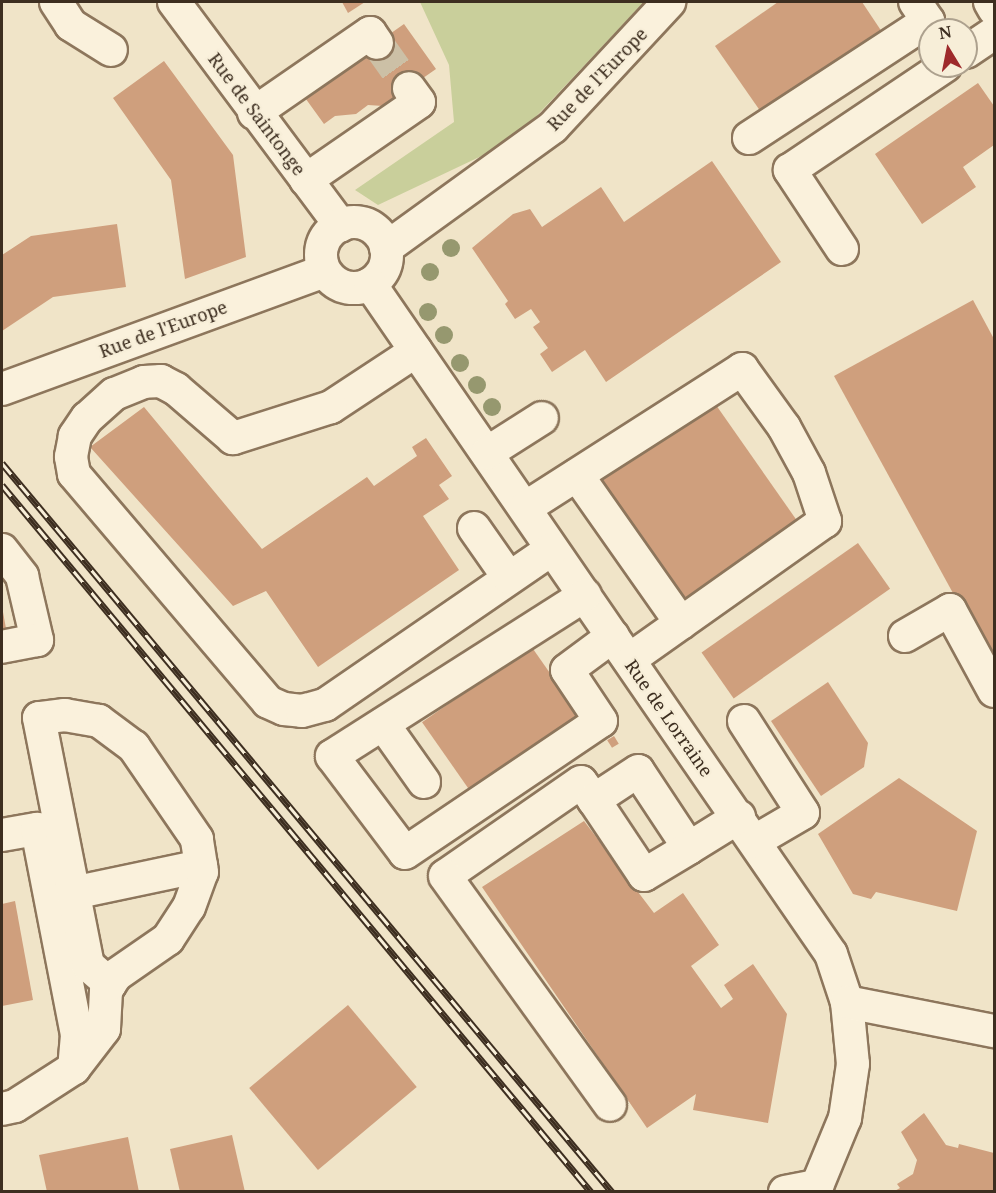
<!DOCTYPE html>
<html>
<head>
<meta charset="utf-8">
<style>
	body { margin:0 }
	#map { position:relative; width:996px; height:1193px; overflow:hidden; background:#f0e4c8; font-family:"Noto Serif",serif }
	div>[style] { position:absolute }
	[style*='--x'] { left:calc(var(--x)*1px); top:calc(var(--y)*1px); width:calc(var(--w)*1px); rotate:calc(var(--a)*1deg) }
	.green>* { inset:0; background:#c9cf9b }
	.building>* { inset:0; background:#cf9f7d; transform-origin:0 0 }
	.minor-tunnel>* { height:32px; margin-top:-16px; transform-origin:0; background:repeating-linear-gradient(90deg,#ccc0a6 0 32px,transparent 0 48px) }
	.roads { filter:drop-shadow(2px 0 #8d765c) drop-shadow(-2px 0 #8d765c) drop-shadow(0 2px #8d765c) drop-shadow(0 -2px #8d765c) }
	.minor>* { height:32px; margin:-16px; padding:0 16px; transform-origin:16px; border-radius:16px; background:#faf1dc }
	.minor>.ring { margin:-16px; padding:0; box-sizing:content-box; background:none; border:32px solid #faf1dc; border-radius:50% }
	.rail>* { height:7px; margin-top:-3.5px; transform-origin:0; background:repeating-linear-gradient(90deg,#f7eed8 0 14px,#3d2e20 0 28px); box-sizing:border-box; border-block:2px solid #3d2e20 }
	.trees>* { width:18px; height:18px; margin:-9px; border-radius:50%; background:#96986f }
	span { translate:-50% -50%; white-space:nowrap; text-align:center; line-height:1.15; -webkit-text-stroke:4.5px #f7eed8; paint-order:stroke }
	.street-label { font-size:18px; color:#3d2e20 }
	.frame { position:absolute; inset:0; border:3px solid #3d2e20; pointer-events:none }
	.north { position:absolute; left:918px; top:18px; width:60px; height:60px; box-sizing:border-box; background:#f7eed8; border:2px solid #ada18e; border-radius:50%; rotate:350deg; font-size:16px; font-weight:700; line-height:24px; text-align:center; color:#3d2e20 }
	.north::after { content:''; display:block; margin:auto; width:21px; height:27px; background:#9e2a2b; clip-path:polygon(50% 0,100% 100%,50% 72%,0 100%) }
</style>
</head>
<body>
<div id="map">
	<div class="green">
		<div style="clip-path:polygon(420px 2px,644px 2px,513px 141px,378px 205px,355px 190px,454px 122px,449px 65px)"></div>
	</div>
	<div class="building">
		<div style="clip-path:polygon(342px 2px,365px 2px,348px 13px)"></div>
		<div style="clip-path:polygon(778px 2px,862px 2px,884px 35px,763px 115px,715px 46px)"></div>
		<div style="clip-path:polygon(404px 24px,436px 69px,383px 106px,368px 105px,356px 114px,335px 116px,324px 124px,303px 95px)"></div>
		<div style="clip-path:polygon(164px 61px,233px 155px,246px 257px,185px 279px,171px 180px,113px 98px)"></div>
		<div style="clip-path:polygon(978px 83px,994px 106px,994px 145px,963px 167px,976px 187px,922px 224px,875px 154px)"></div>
		<div style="clip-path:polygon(712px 161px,781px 262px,606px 382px,585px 350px,552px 372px,540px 354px,548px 348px,533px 327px,540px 322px,531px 309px,515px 319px,505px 304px,508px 301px,472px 248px,513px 214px,530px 209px,542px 227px,601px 187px,624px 222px)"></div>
		<div style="clip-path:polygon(117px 224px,126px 287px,53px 297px,2px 331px,2px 255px,31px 236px)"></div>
		<div style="clip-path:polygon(973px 300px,994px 339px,994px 668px,834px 376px)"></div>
		<div style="left:709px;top:395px;width:155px;height:137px;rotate:55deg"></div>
		<div style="clip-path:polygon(144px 407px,262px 549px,367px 477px,374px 486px,417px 456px,412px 447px,426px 438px,452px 476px,439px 485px,449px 499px,423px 516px,459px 570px,318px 667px,266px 591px,233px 606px,90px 447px)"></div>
		<div style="left:858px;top:543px;width:56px;height:191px;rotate:55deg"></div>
		<div style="clip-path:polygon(3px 612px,7px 634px,2px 635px,2px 612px)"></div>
		<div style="left:531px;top:646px;width:85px;height:133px;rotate:55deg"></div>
		<div style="clip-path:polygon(828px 682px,868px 743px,864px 767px,821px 796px,771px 721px)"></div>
		<div style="left:614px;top:736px;width:9px;height:8px;rotate:58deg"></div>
		<div style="clip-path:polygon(899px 778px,977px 831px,957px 911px,876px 892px,871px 899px,853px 894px,818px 834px)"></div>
		<div style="clip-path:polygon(584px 821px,654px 913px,683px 893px,719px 945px,691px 966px,721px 1008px,733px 999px,724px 985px,753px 964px,787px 1014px,768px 1123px,693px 1110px,696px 1094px,647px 1128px,482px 887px)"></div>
		<div style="clip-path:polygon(15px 901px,33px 1000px,2px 1006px,2px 904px)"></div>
		<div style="left:348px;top:1005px;width:107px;height:129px;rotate:50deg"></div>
		<div style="clip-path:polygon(924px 1113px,946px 1145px,958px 1148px,959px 1144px,994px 1153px,994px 1192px,893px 1192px,900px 1188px,897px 1184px,913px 1174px,917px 1160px,901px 1132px)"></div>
		<div style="clip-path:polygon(232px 1135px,245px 1192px,180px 1192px,170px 1149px)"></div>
		<div style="clip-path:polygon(128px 1137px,139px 1192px,47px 1192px,39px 1155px)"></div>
	</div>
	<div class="minor-tunnel">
		<div style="--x:377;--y:43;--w:55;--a:54.6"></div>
	</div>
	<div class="roads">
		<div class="minor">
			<div style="--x:56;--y:2;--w:27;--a:57"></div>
			<div style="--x:71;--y:25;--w:47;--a:32"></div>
			<div style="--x:174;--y:2;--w:279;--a:53.3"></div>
			<div style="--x:990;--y:2;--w:8;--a:60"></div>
			<div style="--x:966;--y:52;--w:34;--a:-34"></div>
			<div style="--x:254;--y:113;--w:141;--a:-34.6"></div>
			<div style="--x:370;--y:33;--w:12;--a:55"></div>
			<div style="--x:749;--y:138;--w:214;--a:-33.2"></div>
			<div style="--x:928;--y:21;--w:23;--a:-124"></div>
			<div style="--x:306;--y:180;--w:137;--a:-34.6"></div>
			<div style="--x:419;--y:102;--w:17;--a:-126"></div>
			<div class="ring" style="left:321px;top:222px;width:34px;height:34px"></div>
			<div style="--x:386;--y:248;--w:206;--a:-35.9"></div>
			<div style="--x:553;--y:127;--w:171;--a:-47.1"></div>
			<div style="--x:842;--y:249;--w:95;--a:-123.4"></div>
			<div style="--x:790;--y:170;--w:187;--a:-33.9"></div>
			<div style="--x:370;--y:284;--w:813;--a:55.47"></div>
			<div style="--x:831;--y:954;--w:51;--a:71.6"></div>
			<div style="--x:847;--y:1002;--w:62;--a:84.5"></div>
			<div style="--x:853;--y:1064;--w:55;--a:98.4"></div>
			<div style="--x:845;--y:1118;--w:74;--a:112.4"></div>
			<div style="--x:416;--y:351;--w:102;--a:146.6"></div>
			<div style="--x:331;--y:407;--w:103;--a:162.4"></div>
			<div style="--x:233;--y:438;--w:75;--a:-139.3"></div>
			<div style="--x:176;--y:389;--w:17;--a:-152"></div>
			<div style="--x:161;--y:381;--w:17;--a:177"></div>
			<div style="--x:144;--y:382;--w:32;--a:158"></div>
			<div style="--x:114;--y:394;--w:36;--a:138"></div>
			<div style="--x:87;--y:418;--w:22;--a:124"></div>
			<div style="--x:75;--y:436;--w:21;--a:101"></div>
			<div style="--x:71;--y:457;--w:17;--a:80"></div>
			<div style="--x:74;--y:474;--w:299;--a:49.6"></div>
			<div style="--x:268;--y:702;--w:17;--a:24"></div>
			<div style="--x:284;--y:709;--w:18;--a:6"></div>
			<div style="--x:302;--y:711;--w:24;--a:-15"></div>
			<div style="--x:325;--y:705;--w:275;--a:-34.5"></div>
			<div style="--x:2;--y:389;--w:343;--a:-20.1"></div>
			<div style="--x:487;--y:453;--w:65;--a:-32.5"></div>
			<div style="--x:577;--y:475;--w:181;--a:54.9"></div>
			<div style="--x:525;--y:508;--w:258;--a:-32.6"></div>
			<div style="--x:742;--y:369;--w:72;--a:54.1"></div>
			<div style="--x:784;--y:427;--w:52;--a:61.5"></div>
			<div style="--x:809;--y:473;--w:51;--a:71.6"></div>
			<div style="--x:825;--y:521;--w:240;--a:144.7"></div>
			<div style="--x:474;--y:528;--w:61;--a:55"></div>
			<div style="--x:2;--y:550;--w:33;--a:52"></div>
			<div style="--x:22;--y:576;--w:66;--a:76.8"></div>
			<div style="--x:37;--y:640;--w:36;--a:169"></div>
			<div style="--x:585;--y:595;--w:300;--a:147.5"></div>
			<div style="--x:332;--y:756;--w:121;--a:53"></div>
			<div style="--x:405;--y:853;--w:236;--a:-34"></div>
			<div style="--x:601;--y:721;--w:61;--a:-123.7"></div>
			<div style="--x:567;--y:670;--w:57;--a:-36.5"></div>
			<div style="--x:905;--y:636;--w:52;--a:-30"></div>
			<div style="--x:950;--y:610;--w:92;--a:61.5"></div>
			<div style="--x:744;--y:721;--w:109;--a:57.3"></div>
			<div style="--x:803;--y:813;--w:56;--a:149.7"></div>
			<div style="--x:383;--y:724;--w:71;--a:54.7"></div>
			<div style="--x:594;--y:800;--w:22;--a:-126"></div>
			<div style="--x:581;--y:782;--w:165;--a:145.3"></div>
			<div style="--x:445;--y:876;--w:282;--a:54.2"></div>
			<div style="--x:2;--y:835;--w:36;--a:-10"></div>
			<div style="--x:37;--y:829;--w:210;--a:79"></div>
			<div style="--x:77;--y:1035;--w:33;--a:95"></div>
			<div style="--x:689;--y:848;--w:92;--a:-123.5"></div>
			<div style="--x:638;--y:771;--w:53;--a:146.6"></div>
			<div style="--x:594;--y:800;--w:90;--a:56.3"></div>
			<div style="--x:644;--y:875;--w:52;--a:-31"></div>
			<div style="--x:689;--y:848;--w:59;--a:-31.8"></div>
			<div style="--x:73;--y:893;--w:131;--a:-11.9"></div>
			<div style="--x:847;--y:1002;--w:150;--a:11.2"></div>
			<div style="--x:2;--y:1109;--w:13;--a:-13"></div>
			<div style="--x:15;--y:1106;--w:70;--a:-32.8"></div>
			<div style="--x:74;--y:1068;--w:49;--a:-52.4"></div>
			<div style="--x:104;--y:1029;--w:38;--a:-87"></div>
			<div style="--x:106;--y:991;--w:8;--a:-60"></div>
			<div style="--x:110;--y:984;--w:11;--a:-56"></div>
			<div style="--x:116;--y:975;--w:63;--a:-34.7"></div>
			<div style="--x:168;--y:939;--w:38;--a:-57"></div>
			<div style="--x:189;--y:907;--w:37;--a:-70"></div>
			<div style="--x:202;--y:872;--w:33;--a:-99"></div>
			<div style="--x:197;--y:839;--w:112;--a:-124.4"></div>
			<div style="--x:134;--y:747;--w:44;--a:-143.4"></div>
			<div style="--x:99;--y:721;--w:35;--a:-170"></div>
			<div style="--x:65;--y:715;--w:26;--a:173"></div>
			<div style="--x:39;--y:718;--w:252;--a:78.8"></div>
			<div style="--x:88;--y:965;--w:29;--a:41"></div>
			<div style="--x:785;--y:1192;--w:33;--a:-11"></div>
		</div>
	</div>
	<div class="rail">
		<div style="--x:2;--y:463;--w:951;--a:50.08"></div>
		<div style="--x:2;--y:485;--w:920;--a:50.2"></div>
	</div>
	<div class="trees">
		<div style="left:451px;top:248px"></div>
		<div style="left:430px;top:272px"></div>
		<div style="left:428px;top:312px"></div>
		<div style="left:444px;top:335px"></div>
		<div style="left:460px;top:363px"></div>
		<div style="left:477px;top:385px"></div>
		<div style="left:492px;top:407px"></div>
	</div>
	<div class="street-label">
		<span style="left:597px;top:79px;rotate:-46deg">Rue de l'Europe</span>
		<span style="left:257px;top:114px;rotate:53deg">Rue de Saintonge</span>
		<span style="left:163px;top:329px;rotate:-20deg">Rue de l'Europe</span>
		<span style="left:669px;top:718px;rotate:55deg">Rue de Lorraine</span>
	</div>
	<div class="frame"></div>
	<div class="north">N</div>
</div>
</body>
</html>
